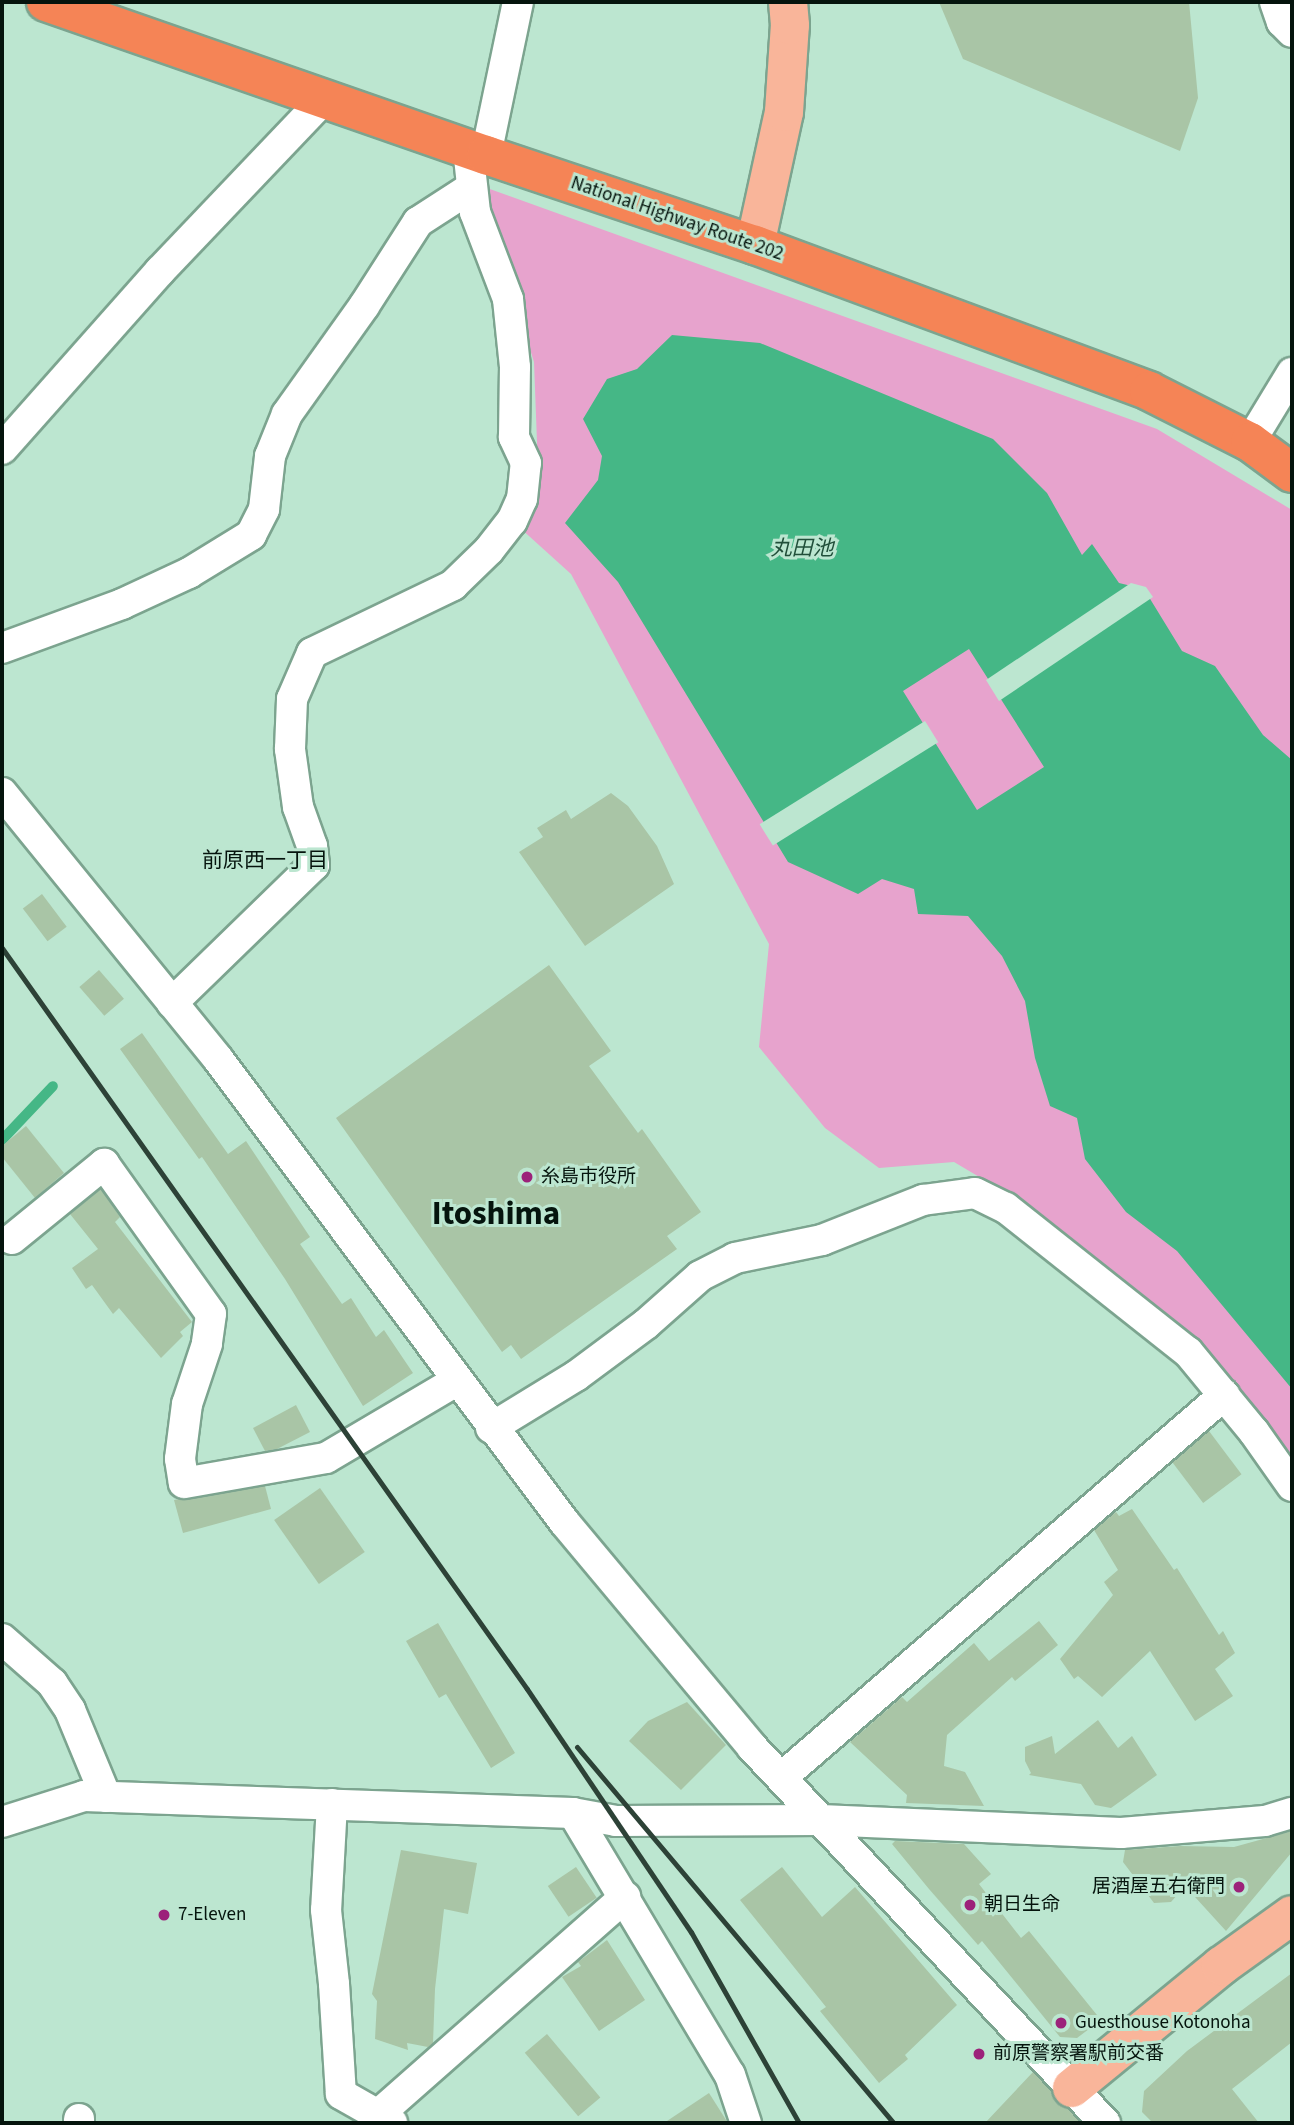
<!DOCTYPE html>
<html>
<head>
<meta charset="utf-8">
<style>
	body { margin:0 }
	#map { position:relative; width:1294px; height:2125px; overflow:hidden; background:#bce6d0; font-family:"Source Sans 3","Noto Sans JP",sans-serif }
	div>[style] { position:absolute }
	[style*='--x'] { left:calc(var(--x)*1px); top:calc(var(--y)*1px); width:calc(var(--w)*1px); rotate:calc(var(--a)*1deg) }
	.green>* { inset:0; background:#e7a3cd }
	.water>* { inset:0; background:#45b786 }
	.pier>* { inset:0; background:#bce6d0; transform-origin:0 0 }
	.stream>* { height:10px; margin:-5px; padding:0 5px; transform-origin:5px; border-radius:5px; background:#45b786 }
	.building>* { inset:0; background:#a9c5a6; transform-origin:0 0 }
	.roads { filter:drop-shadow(2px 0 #7ca48f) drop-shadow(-2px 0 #7ca48f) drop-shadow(0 2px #7ca48f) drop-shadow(0 -2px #7ca48f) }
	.minor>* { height:30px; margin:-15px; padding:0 15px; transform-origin:15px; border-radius:15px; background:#fff }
	.major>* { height:38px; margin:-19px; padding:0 19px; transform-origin:19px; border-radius:19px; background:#f9b59a }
	.highway>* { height:38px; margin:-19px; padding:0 19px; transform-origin:19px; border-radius:19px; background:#f58456 }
	.rail>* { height:5px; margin:-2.5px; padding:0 2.5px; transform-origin:2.5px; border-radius:2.5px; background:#2d4237 }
	.dots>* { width:19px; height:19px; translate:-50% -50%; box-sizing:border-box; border:4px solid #bce6d0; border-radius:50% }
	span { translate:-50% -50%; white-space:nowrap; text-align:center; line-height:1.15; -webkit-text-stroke:6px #bce6d0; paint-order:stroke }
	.street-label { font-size:19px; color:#05140d }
	.poi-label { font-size:19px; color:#05140d }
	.left { translate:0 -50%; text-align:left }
	.right { translate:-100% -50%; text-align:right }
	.water-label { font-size:21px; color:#214f3a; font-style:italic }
	.neighbourhood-label { font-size:21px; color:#05140d }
	.town-label { font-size:33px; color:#05140d; font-weight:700 }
	.frame { position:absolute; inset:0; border:4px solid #05140d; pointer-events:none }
</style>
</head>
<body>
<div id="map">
	<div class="green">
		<div style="clip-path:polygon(487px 188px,1157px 429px,1292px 510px,1292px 1461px,1218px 1364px,1003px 1191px,954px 1162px,879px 1168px,825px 1128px,759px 1047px,769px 944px,571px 574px,519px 527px,538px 469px,534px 362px,506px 271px)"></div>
	</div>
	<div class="water">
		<div style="clip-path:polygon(evenodd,672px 335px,760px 343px,993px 439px,1047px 493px,1082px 555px,1092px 544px,1119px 583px,1144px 589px,1182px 651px,1215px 666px,1263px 735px,1292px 760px,1292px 1389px,1177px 1251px,1126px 1212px,1085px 1159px,1077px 1118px,1050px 1106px,1035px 1058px,1025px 1001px,1002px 956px,968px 916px,918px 914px,914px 889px,882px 879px,858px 894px,788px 862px,618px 582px,565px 523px,598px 480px,602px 456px,583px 419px,607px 379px,637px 369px,672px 335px,969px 649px,1044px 767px,977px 810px,903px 691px,969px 649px)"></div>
	</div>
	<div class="pier">
		<div style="clip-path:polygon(1131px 583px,1146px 587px,1153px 597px,999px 701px,986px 680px)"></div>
		<div style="left:925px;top:721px;width:25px;height:195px;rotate:58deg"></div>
	</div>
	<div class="stream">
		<div style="--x:2;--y:1140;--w:74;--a:-46.6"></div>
	</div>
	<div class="building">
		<div style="clip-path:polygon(939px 2px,1189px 2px,1198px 98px,1180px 151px,963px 59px)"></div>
		<div style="clip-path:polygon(611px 793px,628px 806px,657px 846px,674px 884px,585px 946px,519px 852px,543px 837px,537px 828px,566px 810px,571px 819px)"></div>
		<div style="left:42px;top:894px;width:41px;height:24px;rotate:53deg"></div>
		<div style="clip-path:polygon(549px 965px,611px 1051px,589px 1066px,638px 1133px,642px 1129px,701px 1212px,667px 1236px,677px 1249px,521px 1359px,511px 1345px,502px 1352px,336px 1118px)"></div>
		<div style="left:99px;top:970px;width:38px;height:26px;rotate:49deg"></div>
		<div style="clip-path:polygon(142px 1033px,228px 1154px,246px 1141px,310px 1237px,300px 1244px,342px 1304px,351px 1298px,376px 1337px,384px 1330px,413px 1373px,363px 1406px,285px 1279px,202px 1157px,199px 1159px,120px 1049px)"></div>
		<div style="clip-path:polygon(26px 1126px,64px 1173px,35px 1198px,2px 1157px,2px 1146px)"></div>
		<div style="clip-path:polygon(101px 1189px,120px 1217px,115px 1222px,192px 1322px,180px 1332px,183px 1336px,161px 1358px,119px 1308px,113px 1314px,92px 1285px,86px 1289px,72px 1268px,98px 1249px,70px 1214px)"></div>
		<div style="clip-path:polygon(296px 1405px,310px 1432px,277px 1449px,265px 1451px,253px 1428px)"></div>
		<div style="left:1209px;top:1431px;width:54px;height:48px;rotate:53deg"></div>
		<div style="clip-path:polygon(265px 1486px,271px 1509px,183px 1533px,174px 1500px)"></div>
		<div style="left:320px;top:1488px;width:78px;height:56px;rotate:55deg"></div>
		<div style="clip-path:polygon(1132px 1509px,1174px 1570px,1177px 1568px,1219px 1635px,1223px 1631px,1235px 1653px,1215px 1669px,1233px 1696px,1195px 1721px,1150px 1651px,1102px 1697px,1078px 1676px,1074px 1679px,1060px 1659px,1113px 1595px,1104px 1582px,1118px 1570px,1094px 1530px,1116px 1512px,1119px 1516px)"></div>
		<div style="clip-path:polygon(1039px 1621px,1058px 1645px,1015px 1681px,1012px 1677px,947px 1735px,944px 1766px,965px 1772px,984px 1806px,906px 1803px,907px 1795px,850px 1742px,902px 1697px,907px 1702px,974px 1643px,989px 1661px)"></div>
		<div style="clip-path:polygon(438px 1623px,515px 1753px,491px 1768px,446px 1694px,439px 1698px,406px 1641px)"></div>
		<div style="clip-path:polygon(687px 1702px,726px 1745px,681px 1790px,629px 1741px,648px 1721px)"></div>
		<div style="clip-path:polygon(1098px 1720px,1118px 1748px,1132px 1736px,1157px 1775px,1111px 1808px,1095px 1805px,1081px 1784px,1029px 1775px,1031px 1773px,1025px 1761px,1025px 1747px,1052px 1736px,1055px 1754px)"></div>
		<div style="clip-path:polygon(1292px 1831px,1292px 1852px,1226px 1931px,1185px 1886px,1171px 1902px,1154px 1903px,1123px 1862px,1125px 1850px,1180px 1846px,1234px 1847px)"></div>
		<div style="clip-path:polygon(895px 1841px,964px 1844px,991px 1874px,979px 1884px,1021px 1938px,1029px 1931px,1101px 2020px,1077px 2038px,1060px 2037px,982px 1941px,978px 1945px,929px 1889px,892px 1844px)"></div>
		<div style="clip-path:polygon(401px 1850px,477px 1863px,468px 1914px,444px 1909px,435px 1989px,433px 2043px,428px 2047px,407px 2043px,408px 2050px,375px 2039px,377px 2001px,372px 1994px)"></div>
		<div style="left:576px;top:1867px;width:37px;height:34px;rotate:56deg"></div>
		<div style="clip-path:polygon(782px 1867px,822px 1917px,855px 1887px,957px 2005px,905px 2055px,908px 2059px,879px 2083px,820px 2011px,826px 2007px,740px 1900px)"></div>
		<div style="clip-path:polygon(607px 1940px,645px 2000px,599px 2031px,562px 1977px,581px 1966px,578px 1962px)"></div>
		<div style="clip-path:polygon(1292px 1973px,1292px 2042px,1232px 2089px,1259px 2123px,1153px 2123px,1142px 2112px,1144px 2091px,1187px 2051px)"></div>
		<div style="left:547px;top:2034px;width:83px;height:29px;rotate:50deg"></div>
		<div style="clip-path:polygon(1033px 2072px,1050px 2090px,1056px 2102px,1068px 2109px,1081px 2123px,985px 2123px)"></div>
		<div style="clip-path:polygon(709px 2093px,728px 2123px,664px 2123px)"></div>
	</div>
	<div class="roads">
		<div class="minor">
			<div style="--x:1275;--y:2;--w:21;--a:71"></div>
			<div style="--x:1282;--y:22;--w:14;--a:45"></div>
			<div style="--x:486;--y:155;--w:156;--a:-78.2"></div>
			<div style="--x:1250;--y:442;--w:81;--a:-58.7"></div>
			<div style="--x:2;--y:449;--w:238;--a:-48.4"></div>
			<div style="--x:160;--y:271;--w:238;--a:-46.4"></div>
			<div style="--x:2;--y:648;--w:128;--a:-20.1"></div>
			<div style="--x:122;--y:604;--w:74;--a:-24.8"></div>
			<div style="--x:189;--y:573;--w:73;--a:-31.5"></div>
			<div style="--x:251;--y:535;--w:29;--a:-63"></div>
			<div style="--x:264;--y:509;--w:53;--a:-83.5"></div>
			<div style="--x:270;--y:456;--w:45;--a:-68"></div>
			<div style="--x:287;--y:414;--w:133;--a:-54.5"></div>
			<div style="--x:364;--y:306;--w:100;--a:-57.3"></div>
			<div style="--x:418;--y:222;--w:64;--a:-32.9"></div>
			<div style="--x:2;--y:793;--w:343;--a:50.9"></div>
			<div style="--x:218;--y:1059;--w:579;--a:53.21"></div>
			<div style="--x:565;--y:1523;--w:292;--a:50.1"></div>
			<div style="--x:752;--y:1747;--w:516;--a:46.81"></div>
			<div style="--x:172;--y:1003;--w:198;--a:-44.2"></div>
			<div style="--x:314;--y:865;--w:19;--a:-96"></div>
			<div style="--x:312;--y:846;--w:41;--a:-109.7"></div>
			<div style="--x:298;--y:807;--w:59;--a:-97.9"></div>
			<div style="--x:290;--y:749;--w:50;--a:-87.7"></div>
			<div style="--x:292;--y:699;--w:50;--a:-66.5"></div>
			<div style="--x:312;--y:653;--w:157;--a:-25.7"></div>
			<div style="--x:453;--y:585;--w:50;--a:-44.2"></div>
			<div style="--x:489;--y:550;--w:37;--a:-52"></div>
			<div style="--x:512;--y:521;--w:24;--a:-66"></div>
			<div style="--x:522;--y:499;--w:36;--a:-84"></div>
			<div style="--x:526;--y:463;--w:29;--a:-115"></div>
			<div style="--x:514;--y:437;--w:70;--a:-89.2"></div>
			<div style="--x:515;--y:367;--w:68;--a:-95.9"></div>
			<div style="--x:508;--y:299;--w:93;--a:-110.8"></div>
			<div style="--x:475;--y:212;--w:63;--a:-96.3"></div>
			<div style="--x:12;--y:1239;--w:119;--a:-39.2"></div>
			<div style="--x:104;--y:1164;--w:184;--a:54.5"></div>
			<div style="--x:211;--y:1314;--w:30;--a:98"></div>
			<div style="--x:207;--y:1344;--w:63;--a:108.4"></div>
			<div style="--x:187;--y:1404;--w:55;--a:97.3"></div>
			<div style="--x:180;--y:1459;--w:24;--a:81"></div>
			<div style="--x:184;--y:1483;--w:144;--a:-10"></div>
			<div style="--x:326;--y:1458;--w:151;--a:-30.6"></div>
			<div style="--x:491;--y:1428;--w:100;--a:-31.5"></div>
			<div style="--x:576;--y:1376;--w:87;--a:-36.6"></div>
			<div style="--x:646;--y:1324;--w:72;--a:-41.6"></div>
			<div style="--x:700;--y:1276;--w:39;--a:-27"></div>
			<div style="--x:735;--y:1258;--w:89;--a:-11.7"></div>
			<div style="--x:822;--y:1240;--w:109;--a:-21.6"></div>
			<div style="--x:923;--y:1200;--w:52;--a:-7.7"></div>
			<div style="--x:975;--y:1193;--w:34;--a:26"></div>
			<div style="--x:1006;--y:1208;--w:232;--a:38.4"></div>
			<div style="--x:1188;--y:1352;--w:104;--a:50.5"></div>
			<div style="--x:1254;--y:1432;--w:66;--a:54.9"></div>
			<div style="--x:2;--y:1639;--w:67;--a:41.3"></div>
			<div style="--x:52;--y:1683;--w:32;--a:56"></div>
			<div style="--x:70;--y:1710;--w:94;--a:67.5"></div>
			<div style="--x:781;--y:1778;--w:586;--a:-40.85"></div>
			<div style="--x:332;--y:1804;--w:106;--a:93.2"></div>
			<div style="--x:326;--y:1910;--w:74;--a:83.8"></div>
			<div style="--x:334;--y:1984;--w:110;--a:86.4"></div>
			<div style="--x:341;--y:2094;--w:59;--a:29.6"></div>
			<div style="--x:573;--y:1813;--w:305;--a:59.1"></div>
			<div style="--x:730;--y:2075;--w:51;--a:71.6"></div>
			<div style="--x:2;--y:1822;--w:86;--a:-17.6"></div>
			<div style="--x:84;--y:1796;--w:489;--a:2"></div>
			<div style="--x:573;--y:1813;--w:44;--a:10.5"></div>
			<div style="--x:616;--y:1821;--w:205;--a:-0.3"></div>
			<div style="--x:821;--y:1820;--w:300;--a:2.5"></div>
			<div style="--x:1121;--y:1833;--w:144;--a:-4.8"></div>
			<div style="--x:1265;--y:1821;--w:28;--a:-17"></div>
			<div style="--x:380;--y:2113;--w:327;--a:-41.4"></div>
			<div style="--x:79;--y:2119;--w:4;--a:90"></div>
		</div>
		<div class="major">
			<div style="--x:755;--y:245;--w:136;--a:-77.7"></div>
			<div style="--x:784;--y:112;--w:87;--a:-86.1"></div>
			<div style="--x:790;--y:25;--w:23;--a:-95"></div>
			<div style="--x:1072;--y:2088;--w:193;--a:-39.3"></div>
			<div style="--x:1221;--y:1966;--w:87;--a:-35.7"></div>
		</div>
		<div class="highway">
			<div style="--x:46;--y:2;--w:466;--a:19.2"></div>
			<div style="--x:486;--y:155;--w:284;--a:18.5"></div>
			<div style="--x:755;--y:245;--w:420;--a:20.3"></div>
			<div style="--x:1149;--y:391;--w:113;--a:26.8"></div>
			<div style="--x:1250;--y:442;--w:52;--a:36.4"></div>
		</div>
	</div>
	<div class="rail">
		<div style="--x:2;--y:948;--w:908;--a:54.68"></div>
		<div style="--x:527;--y:1689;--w:293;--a:56"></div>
		<div style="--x:691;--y:1932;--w:219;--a:60.5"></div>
		<div style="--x:577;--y:1747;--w:492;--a:49.9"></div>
	</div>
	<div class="dots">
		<div style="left:527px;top:1177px;background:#9c227a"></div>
		<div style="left:1239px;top:1887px;background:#9c227a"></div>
		<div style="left:970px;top:1905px;background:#9c227a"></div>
		<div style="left:164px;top:1915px;background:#9c227a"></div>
		<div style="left:1061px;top:2023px;background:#9c227a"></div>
		<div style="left:979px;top:2054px;background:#9c227a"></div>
	</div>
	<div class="street-label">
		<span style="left:677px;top:219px;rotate:19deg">National Highway Route 202</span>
	</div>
	<div class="poi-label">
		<span class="left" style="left:541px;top:1177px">糸島市役所</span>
		<span class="right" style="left:1225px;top:1887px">居酒屋五右衛門</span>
		<span class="left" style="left:984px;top:1905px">朝日生命</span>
		<span class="left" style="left:178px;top:1915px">7-Eleven</span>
		<span class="left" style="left:1075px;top:2023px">Guesthouse Kotonoha</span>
		<span class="left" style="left:993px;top:2054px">前原警察署駅前交番</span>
	</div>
	<div class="water-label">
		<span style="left:802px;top:548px">丸田池</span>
	</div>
	<div class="neighbourhood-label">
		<span style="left:265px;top:860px">前原西一丁目</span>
	</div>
	<div class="town-label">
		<span style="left:496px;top:1214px">Itoshima</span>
	</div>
	<div class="frame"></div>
</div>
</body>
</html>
